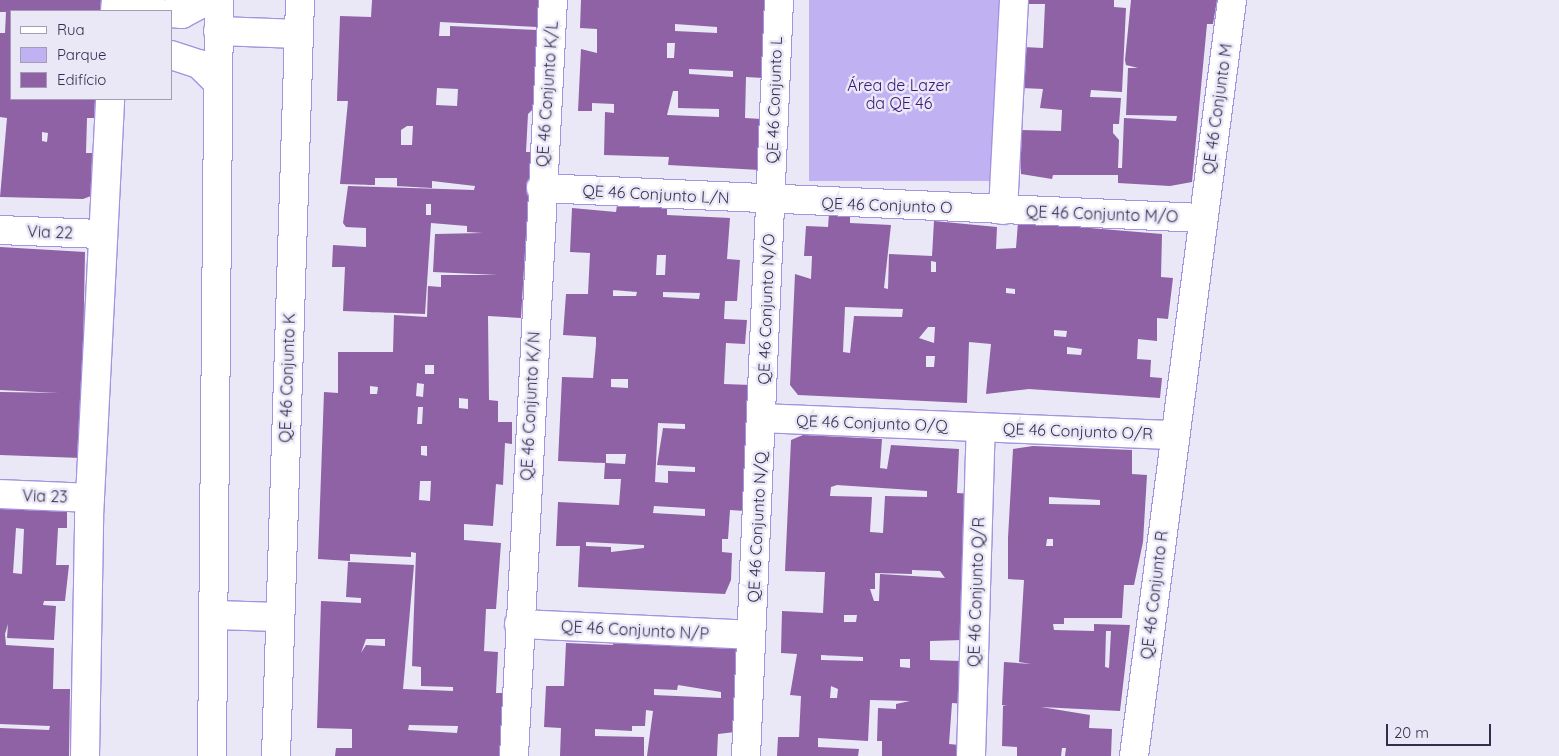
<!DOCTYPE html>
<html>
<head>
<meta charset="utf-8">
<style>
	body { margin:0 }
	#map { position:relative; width:1559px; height:756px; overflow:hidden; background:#eae7f7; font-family:Quicksand,sans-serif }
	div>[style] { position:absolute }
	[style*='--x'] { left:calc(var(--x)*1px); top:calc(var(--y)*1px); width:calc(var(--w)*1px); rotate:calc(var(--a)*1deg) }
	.green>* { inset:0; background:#c0b2f2; transform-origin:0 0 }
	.building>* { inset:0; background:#8e62a4 }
	.roads { filter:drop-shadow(1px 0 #a593df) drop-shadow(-1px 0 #a593df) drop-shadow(0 1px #a593df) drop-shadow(0 -1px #a593df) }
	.minor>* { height:28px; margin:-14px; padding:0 14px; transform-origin:14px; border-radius:14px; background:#fff }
	.tertiary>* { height:28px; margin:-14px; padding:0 14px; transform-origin:14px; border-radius:14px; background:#fff }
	span { translate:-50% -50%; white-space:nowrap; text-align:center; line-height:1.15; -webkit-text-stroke:5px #eae7f7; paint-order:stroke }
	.park-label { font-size:16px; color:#3d1778 }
	.street-label { font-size:16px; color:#352d4c }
	.legend { position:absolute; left:10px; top:10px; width:162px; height:90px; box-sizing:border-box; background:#eae7f7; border:1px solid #a29db3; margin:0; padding:6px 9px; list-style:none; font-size:15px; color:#352d4c }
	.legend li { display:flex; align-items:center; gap:10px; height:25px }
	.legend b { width:25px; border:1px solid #a29db3 }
	.scale { position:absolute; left:1386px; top:724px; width:105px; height:22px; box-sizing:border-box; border:2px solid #352d4c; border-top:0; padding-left:6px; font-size:15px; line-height:18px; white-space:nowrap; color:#352d4c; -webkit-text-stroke:4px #eae7f7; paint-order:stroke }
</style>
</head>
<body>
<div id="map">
	<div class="green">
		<div style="left:809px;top:0;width:193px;height:181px"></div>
	</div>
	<div class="building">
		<div style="clip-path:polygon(evenodd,0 0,103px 0,102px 11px,11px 11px,11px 99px,95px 99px,94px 118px,87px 118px,86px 153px,92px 153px,91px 196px,83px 199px,0 197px,7px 118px,0 117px,0 33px,5px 33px,6px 12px,0 12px,0 0,42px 132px,48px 133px,47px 142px,42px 141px,42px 132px)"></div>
		<div style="clip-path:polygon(evenodd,372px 0,539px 0,537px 27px,440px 22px,439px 36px,450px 36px,450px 26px,537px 30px,533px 109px,528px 114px,526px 152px,531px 152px,521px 318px,488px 316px,489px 400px,498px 401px,498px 422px,512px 422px,512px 444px,505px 443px,503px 485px,496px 484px,493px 526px,464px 524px,464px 540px,501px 543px,496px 609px,486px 609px,484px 651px,498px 652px,496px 693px,507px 693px,502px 756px,335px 756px,336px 748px,352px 748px,352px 729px,317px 728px,321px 601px,361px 603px,361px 598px,346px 597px,348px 562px,414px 565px,403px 689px,453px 691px,453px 687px,421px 686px,421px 667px,412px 666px,416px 553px,411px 552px,411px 557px,350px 554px,350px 561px,318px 559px,324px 392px,338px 393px,338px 352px,393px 352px,394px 315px,427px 317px,428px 286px,441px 287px,441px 275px,498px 275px,433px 272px,435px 234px,483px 233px,467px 232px,467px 226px,431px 223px,425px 314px,343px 311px,345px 267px,332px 267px,333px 245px,366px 247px,366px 228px,346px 227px,343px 223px,348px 186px,474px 190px,475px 186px,432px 181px,432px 188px,397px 186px,397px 178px,375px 178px,375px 185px,340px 184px,348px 101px,337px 101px,340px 16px,371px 17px,372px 0,437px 88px,458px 89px,457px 106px,436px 105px,437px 88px,372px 0,407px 126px,413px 126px,412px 145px,401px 145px,401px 130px,407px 126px,372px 0,426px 204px,431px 204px,431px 215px,426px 215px,426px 204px,372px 0,425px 365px,434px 365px,434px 374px,425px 374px,425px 365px,372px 0,417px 383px,424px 384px,423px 397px,416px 396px,417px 383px,372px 0,370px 386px,378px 387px,377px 394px,370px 394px,370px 386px,372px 0,459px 398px,468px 399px,468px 409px,459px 408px,459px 398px,372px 0,418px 407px,423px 407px,422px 424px,417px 424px,418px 407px,372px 0,421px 446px,427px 446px,427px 456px,421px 455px,421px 446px,372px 0,420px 481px,431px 481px,430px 501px,419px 500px,420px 481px,372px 0,366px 639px,385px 639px,385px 646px,366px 645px,361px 653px,366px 639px,372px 0,409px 725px,458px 726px,457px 733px,408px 730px,409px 725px)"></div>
		<div style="clip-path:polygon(evenodd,581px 0,766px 0,763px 78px,746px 77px,745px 118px,762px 119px,760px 170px,668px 165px,669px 157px,604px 155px,605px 112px,614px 113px,614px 104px,592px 103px,592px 111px,578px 111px,581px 49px,597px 53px,597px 29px,580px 28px,581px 0,675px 24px,717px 27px,717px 33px,675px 31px,675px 24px,581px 0,667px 43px,675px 43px,674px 58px,667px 58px,667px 43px,581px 0,689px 69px,733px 71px,733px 77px,689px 74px,689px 69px,581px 0,673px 91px,678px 91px,678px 108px,719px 109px,719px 117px,667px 115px,673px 91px)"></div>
		<div style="clip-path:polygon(1028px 0,1114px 0,1114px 7px,1126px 8px,1122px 92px,1091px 90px,1090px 97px,1121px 98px,1119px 124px,1113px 124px,1113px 133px,1119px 140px,1118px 168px,1122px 168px,1124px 118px,1176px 121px,1177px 116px,1126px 115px,1128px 68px,1138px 68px,1126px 65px,1125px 60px,1131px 0,1217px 0,1213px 24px,1207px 24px,1192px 182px,1170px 186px,1118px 183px,1118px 175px,1053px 175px,1052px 179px,1021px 174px,1021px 130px,1061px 131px,1062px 110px,1040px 108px,1043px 89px,1022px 88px,1024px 47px,1043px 48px,1045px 4px,1028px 4px)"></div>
		<div style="clip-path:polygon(evenodd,617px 205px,667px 205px,667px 215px,730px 218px,727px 259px,740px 260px,737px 301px,725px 301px,724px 319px,747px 320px,745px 344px,726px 343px,724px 384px,751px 385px,745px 511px,730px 510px,728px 539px,722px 539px,722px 552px,732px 553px,731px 580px,725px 594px,578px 587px,580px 546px,556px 546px,558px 502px,619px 505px,621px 479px,604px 479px,605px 463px,558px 461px,562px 377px,593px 378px,596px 344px,596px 337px,563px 335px,566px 294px,588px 294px,590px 253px,570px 252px,572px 208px,616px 212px,617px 205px,657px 255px,666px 255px,665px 275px,656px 275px,657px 255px,617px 205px,613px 290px,637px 292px,636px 296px,613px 296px,613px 290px,617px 205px,663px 292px,700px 293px,699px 299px,663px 297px,663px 292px,617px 205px,611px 379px,628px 379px,628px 388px,611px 387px,611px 379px,617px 205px,658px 423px,685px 424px,685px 429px,663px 428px,657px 465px,695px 467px,695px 472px,668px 471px,668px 483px,655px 482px,658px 423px,617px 205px,606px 454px,626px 454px,625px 464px,606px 463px,606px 454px,617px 205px,654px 506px,705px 509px,705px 516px,653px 513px,654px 506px,617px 205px,586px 542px,644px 545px,644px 548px,611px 552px,611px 547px,586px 546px,586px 542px)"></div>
		<div style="clip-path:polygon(evenodd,829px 213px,850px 214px,850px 223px,891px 225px,884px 288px,888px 289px,889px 254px,932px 256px,934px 221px,997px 227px,996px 249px,1016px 248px,1018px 222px,1162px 234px,1161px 277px,1173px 278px,1168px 319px,1157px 318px,1157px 341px,1138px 339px,1137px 359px,1151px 360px,1150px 377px,1162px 378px,1160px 398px,1029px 389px,986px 394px,991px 344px,969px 342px,967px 403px,798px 395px,790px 385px,795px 274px,811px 279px,812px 256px,804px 256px,806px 226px,828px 227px,829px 213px,931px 261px,936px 262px,936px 272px,931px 272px,931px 261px,829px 213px,1006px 288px,1015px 289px,1015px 294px,1006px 293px,1006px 288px,829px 213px,845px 307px,903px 309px,902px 317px,854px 316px,850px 353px,843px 352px,845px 307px,829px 213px,928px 327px,935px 327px,934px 343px,919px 338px,928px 327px,829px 213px,1054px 330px,1067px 331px,1066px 337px,1054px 336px,1054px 330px,829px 213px,1067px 347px,1082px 349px,1081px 355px,1067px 354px,1067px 347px,829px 213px,926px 356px,935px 356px,934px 367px,926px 367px,926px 356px)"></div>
		<div style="clip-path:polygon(0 247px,85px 252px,81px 458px,0 455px,0 392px,59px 393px,0 390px)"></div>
		<div style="clip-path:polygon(evenodd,803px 435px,882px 439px,880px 468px,887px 469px,891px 445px,959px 449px,957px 493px,972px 494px,962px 640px,930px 641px,930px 660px,960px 661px,966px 704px,952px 703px,949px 744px,959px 745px,959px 756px,882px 756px,882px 741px,877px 741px,878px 708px,896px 709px,896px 704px,910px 701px,870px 700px,868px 741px,818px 738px,818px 747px,859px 749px,858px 756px,777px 756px,778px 737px,799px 737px,801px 696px,790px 695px,797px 654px,781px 653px,782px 611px,823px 613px,825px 572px,785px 571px,791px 440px,803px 435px,837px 485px,927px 491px,927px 497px,885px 496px,883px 533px,870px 532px,872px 497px,830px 496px,831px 487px,837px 485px,803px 435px,912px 570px,940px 571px,945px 578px,880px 574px,879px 601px,874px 601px,870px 589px,875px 589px,875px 573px,912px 574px,912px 570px,803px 435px,844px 615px,857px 615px,856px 622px,844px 622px,844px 615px,803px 435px,821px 655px,863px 657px,863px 661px,821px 660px,821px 655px,803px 435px,900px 659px,910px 659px,910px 668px,900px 667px,900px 659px,803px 435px,831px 686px,838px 689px,837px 698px,830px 698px,831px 686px)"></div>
		<div style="clip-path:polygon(evenodd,1033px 446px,1132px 450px,1132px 474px,1147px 475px,1143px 542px,1134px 585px,1124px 585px,1122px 618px,1064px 618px,1064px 624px,1053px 624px,1054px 630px,1094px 631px,1094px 624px,1130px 625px,1120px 711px,1041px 707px,1090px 715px,1089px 728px,1112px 729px,1111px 756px,1065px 756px,1066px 748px,1062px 748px,1061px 756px,1017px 756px,1017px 747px,1002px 746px,1003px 706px,1007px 706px,1002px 705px,1004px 662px,1031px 664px,1019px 662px,1024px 580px,1008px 579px,1008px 538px,1013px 449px,1033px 446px,1049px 497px,1100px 500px,1100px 505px,1049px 504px,1049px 497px,1033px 446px,1047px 539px,1053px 539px,1053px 546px,1046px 546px,1047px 539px,1033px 446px,1106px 631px,1111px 631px,1109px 668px,1105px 667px,1106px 631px)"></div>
		<div style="clip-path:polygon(evenodd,0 504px,67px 504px,67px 528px,58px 528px,56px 565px,69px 565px,65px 601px,44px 601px,43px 605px,56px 606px,54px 640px,7px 638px,8px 624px,5px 634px,6px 645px,54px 648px,53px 689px,70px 689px,69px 756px,0 756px,0 728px,49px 730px,50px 726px,0 724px,0 504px,16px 528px,24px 529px,22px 574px,13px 573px,16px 528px)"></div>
		<div style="clip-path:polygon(evenodd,613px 636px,738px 643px,735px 732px,718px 734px,717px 756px,647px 756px,653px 711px,646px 710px,645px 726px,632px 726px,632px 731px,595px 729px,595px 736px,644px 737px,644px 756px,560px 756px,561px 728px,544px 727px,546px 686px,564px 686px,566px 643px,613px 645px,613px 636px,678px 685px,721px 692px,721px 698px,654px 695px,654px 689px,677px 690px,678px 685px)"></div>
	</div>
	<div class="roads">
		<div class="minor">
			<div style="--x:218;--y:31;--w:81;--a:2.1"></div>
			<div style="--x:541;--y:188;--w:661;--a:2.6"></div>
			<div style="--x:1003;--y:210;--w:210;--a:-87"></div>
			<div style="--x:0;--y:230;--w:101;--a:2.3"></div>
			<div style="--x:762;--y:418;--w:412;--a:2.4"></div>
			<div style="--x:0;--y:494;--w:90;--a:2.5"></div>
			<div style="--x:214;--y:615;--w:65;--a:1.8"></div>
			<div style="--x:519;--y:624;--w:232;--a:2.7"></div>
			<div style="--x:276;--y:756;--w:756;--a:-88.18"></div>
			<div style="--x:514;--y:756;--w:757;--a:-87.05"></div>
			<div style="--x:746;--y:756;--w:757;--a:-87.5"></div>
			<div style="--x:971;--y:756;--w:329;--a:-88.3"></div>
			<div style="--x:1134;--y:756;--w:762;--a:-82.61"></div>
		</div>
		<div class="tertiary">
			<div style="--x:137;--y:0;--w:21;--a:31"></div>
			<div style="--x:115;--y:11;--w:11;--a:-85"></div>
			<div style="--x:171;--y:13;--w:11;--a:5"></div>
			<div style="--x:182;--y:14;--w:30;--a:-28"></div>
			<div style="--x:171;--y:55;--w:29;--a:18"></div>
			<div style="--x:199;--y:64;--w:24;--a:45"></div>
			<div style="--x:85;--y:756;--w:239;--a:-89"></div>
			<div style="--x:89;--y:517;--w:419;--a:-87.1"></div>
			<div style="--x:212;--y:756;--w:756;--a:-89.47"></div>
		</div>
	</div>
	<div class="park-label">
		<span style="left:899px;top:94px">Área de Lazer<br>da QE 46</span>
	</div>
	<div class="street-label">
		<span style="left:547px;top:94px;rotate:-86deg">QE 46 Conjunto K/L</span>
		<span style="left:774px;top:100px;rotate:-88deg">QE 46 Conjunto L</span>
		<span style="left:1217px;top:109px;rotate:-82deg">QE 46 Conjunto M</span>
		<span style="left:656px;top:194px;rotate:3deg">QE 46 Conjunto L/N</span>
		<span style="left:887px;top:205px;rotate:2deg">QE 46 Conjunto O</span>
		<span style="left:1102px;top:214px;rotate:2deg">QE 46 Conjunto M/O</span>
		<span style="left:50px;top:232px;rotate:2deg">Via 22</span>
		<span style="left:766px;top:309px;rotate:-88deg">QE 46 Conjunto N/O</span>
		<span style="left:287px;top:378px;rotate:-88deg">QE 46 Conjunto K</span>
		<span style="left:530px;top:406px;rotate:-87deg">QE 46 Conjunto K/N</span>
		<span style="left:872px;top:423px;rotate:2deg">QE 46 Conjunto O/Q</span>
		<span style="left:1078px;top:431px;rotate:2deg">QE 46 Conjunto O/R</span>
		<span style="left:45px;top:496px;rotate:2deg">Via 23</span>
		<span style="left:757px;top:527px;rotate:-87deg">QE 46 Conjunto N/Q</span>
		<span style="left:976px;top:592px;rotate:-88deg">QE 46 Conjunto Q/R</span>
		<span style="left:1154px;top:595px;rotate:-83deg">QE 46 Conjunto R</span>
		<span style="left:635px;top:630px;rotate:3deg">QE 46 Conjunto N/P</span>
	</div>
	<ul class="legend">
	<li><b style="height:6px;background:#fff"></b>Rua</li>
	<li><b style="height:14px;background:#c0b2f2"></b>Parque</li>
	<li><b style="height:14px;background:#8e62a4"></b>Edifício</li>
	</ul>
	<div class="scale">20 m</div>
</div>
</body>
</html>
